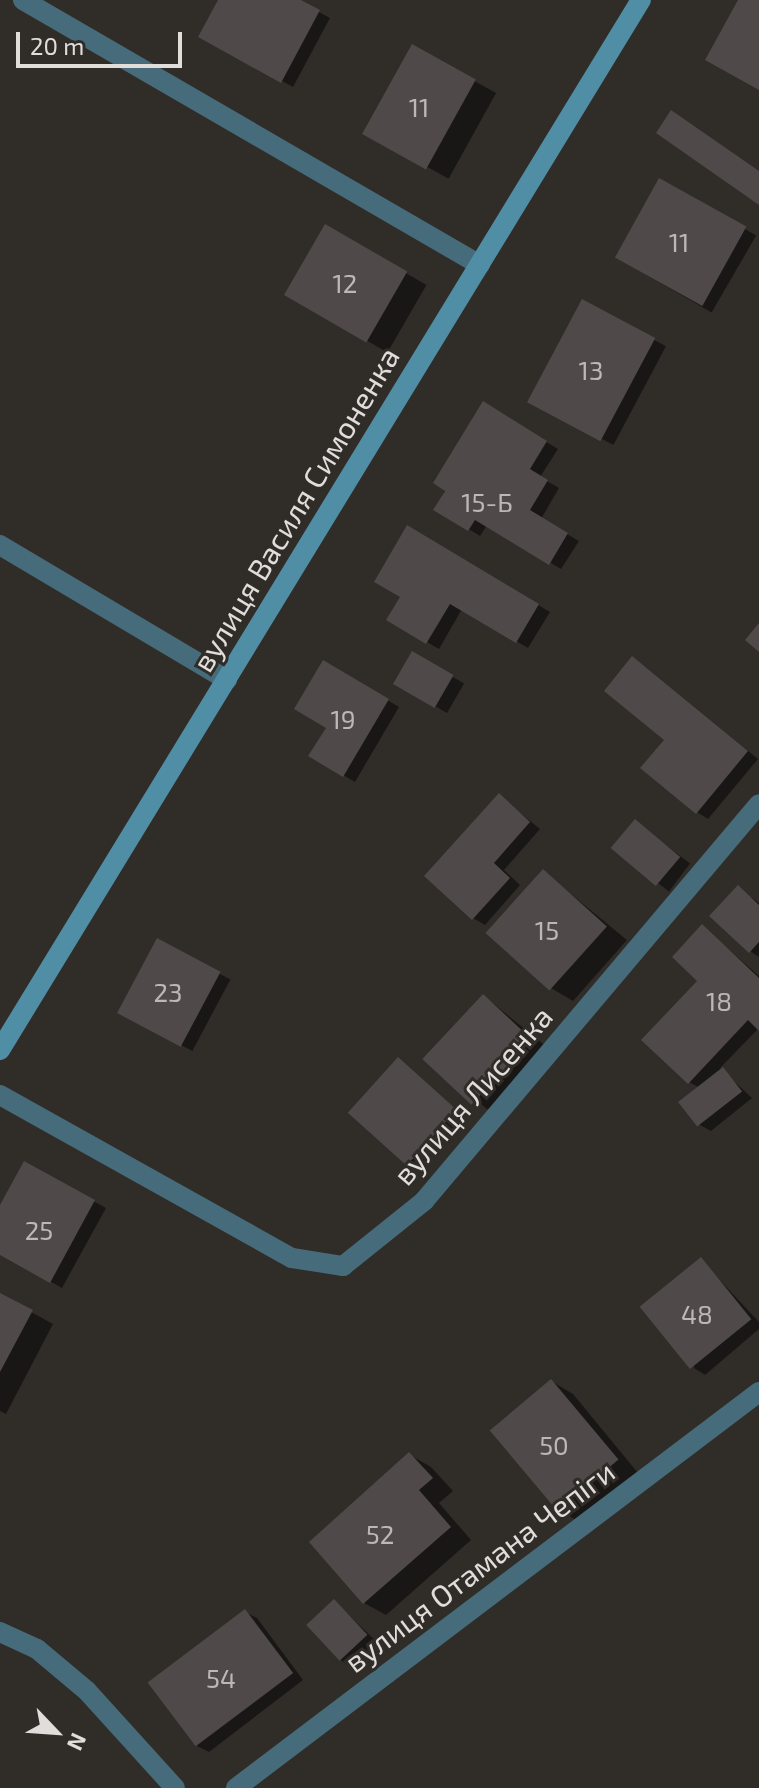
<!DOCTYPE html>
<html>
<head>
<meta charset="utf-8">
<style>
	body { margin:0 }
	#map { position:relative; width:759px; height:1788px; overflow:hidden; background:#302c28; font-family:"Exo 2",sans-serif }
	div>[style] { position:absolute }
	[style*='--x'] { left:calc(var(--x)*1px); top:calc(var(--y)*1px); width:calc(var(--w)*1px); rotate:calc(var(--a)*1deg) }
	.shadow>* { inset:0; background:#0007; transform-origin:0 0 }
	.building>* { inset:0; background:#504949; transform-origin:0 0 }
	.street>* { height:20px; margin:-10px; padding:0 10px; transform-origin:10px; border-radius:10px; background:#466b7a }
	.secondary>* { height:20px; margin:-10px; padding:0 10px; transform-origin:10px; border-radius:10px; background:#508ea6 }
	span { translate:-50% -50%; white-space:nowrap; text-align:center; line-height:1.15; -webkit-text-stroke:6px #302c28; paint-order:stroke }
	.number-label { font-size:26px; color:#bcb8b6 }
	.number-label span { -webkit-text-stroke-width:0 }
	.street-label { font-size:30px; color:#e0dddb }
	.north { position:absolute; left:16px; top:1692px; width:80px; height:80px; -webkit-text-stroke:6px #302c28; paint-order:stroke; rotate:115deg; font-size:22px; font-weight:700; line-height:32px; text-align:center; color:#e0dddb }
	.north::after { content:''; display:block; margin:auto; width:28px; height:36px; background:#e0dddb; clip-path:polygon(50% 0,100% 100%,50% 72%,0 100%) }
	.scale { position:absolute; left:16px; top:32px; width:166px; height:36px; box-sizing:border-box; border:4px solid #e0dddb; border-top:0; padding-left:10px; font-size:24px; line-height:28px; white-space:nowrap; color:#e0dddb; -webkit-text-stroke:6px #302c28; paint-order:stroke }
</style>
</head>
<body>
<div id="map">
	<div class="shadow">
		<div style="clip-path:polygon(220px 0,297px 0,330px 18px,293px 87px,200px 37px)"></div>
		<div style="left:413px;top:47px;width:95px;height:98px;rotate:29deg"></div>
		<div style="left:660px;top:180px;width:111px;height:89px;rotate:30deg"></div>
		<div style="left:326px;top:227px;width:116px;height:78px;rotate:30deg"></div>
		<div style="left:583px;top:302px;width:94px;height:112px;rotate:28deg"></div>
		<div style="clip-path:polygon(484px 404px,558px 449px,540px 477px,559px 488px,541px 519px,579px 541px,561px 569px,487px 525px,480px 536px,436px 509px)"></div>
		<div style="clip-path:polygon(408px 528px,550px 612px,528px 648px,462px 609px,439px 649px,389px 620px,402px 597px)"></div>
		<div style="left:413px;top:654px;width:59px;height:34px;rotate:30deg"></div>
		<div style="clip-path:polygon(324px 662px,399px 707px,355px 782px,311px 756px,328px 727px)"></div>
		<div style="clip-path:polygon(643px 665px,758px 759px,708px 819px,697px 812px)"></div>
		<div style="clip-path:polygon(499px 796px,540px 829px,504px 870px,520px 885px,485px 925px,473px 918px)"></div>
		<div style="left:635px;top:822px;width:69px;height:35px;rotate:37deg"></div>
		<div style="clip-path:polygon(544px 872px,627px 940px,573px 1001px,551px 988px)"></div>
		<div style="clip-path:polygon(738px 888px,759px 903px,759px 957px,750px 951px)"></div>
		<div style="clip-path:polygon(703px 927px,759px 976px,759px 1028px,720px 1068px,752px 1098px,711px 1131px,700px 1125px,700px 1088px,689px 1082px)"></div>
		<div style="left:158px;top:941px;width:82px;height:81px;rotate:28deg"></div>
		<div style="left:484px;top:996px;width:89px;height:86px;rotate:39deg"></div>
		<div style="clip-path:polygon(399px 1059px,466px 1118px,416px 1171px,404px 1164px)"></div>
		<div style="clip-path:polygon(25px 1164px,106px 1208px,62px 1288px,0 1253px,0 1209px)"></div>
		<div style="clip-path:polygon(701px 1260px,759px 1322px,759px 1329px,705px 1375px,694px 1368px)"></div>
		<div style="clip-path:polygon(0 1295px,53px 1324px,6px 1414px,0 1411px)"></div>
		<div style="clip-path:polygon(551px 1381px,573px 1394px,638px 1473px,579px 1522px,558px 1509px)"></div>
		<div style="clip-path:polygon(410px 1455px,431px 1467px,453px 1491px,439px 1503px,471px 1540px,386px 1615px,364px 1603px)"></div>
		<div style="clip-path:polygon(334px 1601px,377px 1642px,350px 1666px,339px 1659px)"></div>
		<div style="clip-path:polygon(245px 1612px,257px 1618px,303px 1680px,209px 1752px,197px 1746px)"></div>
	</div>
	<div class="building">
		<div style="clip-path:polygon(218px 0,301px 0,320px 10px,281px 83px,198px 37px)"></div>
		<div style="clip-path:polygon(738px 0,759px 0,759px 90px,705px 60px)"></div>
		<div style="left:412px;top:44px;width:73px;height:103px;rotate:29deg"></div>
		<div style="clip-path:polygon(671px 110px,759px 171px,759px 205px,656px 133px)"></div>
		<div style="left:659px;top:178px;width:100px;height:91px;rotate:29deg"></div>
		<div style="left:325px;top:224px;width:95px;height:82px;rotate:30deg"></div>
		<div style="left:582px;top:299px;width:83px;height:117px;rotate:28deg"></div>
		<div style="clip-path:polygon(483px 401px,547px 441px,530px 469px,548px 480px,530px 510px,568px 533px,549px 565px,475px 520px,468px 531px,433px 510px,445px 491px,433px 483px)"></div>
		<div style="clip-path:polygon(407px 525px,539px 604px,516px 643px,450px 604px,426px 644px,386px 620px,400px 597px,374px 582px)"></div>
		<div style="clip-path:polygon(759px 623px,759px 652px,745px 640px)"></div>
		<div style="left:412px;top:651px;width:48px;height:38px;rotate:30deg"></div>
		<div style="clip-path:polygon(632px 656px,748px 751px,696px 814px,640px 768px,664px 740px,604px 691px)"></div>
		<div style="clip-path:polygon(323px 660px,389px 699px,343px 777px,308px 756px,326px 728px,294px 709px)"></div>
		<div style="clip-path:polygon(499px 793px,530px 822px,494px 863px,510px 878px,472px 920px,424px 876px)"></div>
		<div style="left:635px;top:819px;width:59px;height:38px;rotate:40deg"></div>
		<div style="left:543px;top:869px;width:86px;height:86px;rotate:42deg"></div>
		<div style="clip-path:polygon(738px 885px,759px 905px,759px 942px,749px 953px,709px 916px)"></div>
		<div style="clip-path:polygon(702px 924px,759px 978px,759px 1031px,748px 1020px,688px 1084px,641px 1040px,697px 981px,672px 957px)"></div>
		<div style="left:157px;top:938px;width:72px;height:85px;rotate:28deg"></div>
		<div style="left:483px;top:994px;width:67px;height:89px;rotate:43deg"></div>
		<div style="left:398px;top:1057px;width:79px;height:75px;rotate:42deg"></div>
		<div style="left:723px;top:1067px;width:31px;height:57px;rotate:52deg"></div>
		<div style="clip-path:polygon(24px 1161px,95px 1200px,50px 1283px,0 1255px,0 1205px)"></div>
		<div style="left:701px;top:1257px;width:80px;height:79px;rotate:51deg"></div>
		<div style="clip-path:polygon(0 1293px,33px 1310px,0 1372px)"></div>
		<div style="left:551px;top:1379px;width:105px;height:80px;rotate:50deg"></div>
		<div style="clip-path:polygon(409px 1452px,433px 1478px,419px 1490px,451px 1527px,363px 1604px,309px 1542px)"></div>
		<div style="left:334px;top:1599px;width:49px;height:38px;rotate:47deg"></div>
		<div style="left:245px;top:1609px;width:80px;height:122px;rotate:53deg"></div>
	</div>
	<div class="street">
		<div style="--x:23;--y:0;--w:528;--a:30.11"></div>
		<div style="--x:0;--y:545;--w:264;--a:30.7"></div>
		<div style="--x:0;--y:1095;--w:334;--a:29.2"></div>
		<div style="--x:292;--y:1258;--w:52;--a:8.9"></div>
		<div style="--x:343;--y:1266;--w:104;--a:-38.7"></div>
		<div style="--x:424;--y:1201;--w:519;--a:-49.84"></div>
		<div style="--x:0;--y:1632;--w:41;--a:24.7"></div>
		<div style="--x:37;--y:1649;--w:65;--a:40"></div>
		<div style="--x:87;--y:1691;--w:131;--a:47.8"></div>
		<div style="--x:236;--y:1788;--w:656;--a:-37.13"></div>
	</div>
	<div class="secondary">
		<div style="--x:0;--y:1050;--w:1230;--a:-58.6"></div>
	</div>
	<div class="number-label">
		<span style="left:419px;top:107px">11</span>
		<span style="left:679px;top:242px">11</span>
		<span style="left:345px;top:283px">12</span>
		<span style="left:591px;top:370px">13</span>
		<span style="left:487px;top:502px">15-Б</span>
		<span style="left:343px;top:719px">19</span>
		<span style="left:547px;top:930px">15</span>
		<span style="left:168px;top:992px">23</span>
		<span style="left:719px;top:1001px">18</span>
		<span style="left:39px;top:1230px">25</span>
		<span style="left:697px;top:1314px">48</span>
		<span style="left:554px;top:1445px">50</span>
		<span style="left:380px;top:1534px">52</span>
		<span style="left:221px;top:1678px">54</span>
	</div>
	<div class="street-label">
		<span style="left:295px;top:509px;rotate:-59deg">вулиця Василя Симоненка</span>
		<span style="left:472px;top:1095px;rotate:-49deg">вулиця Лисенка</span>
		<span style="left:479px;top:1566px;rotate:-37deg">вулиця Отамана Чепіги</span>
	</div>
	<div class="north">N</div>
	<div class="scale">20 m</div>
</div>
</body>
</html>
